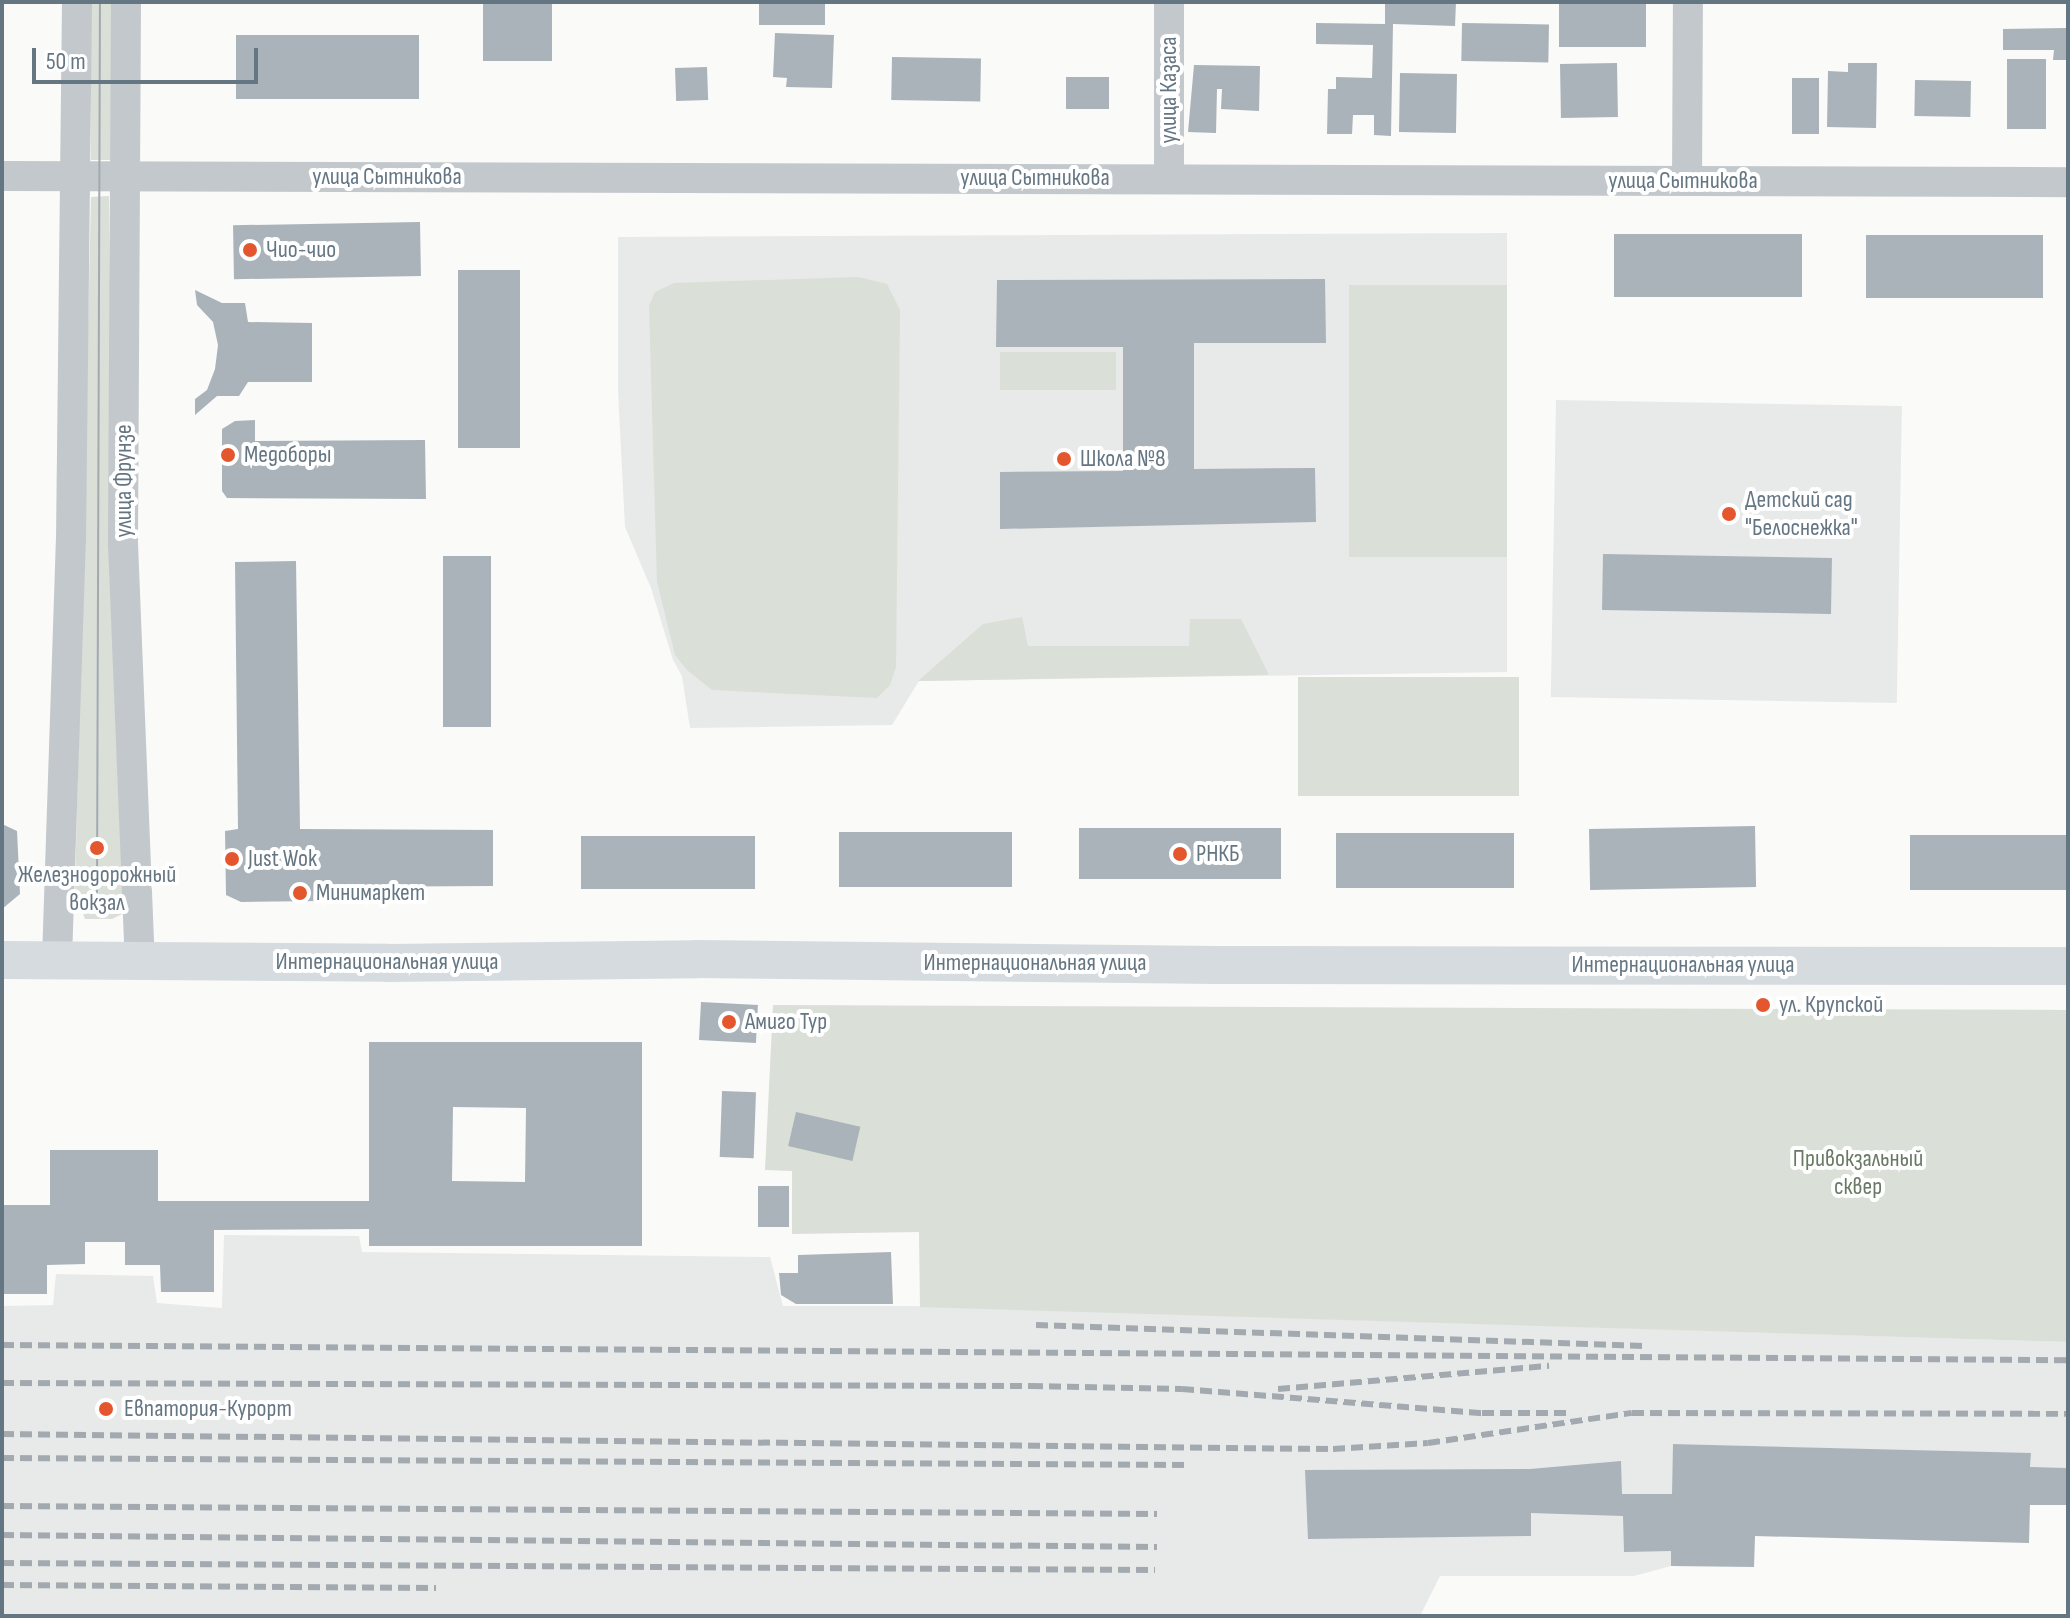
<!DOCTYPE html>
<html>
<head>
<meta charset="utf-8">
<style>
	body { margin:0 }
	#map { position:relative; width:2070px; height:1618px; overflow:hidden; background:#fafaf8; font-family:"Sofia Sans Condensed",sans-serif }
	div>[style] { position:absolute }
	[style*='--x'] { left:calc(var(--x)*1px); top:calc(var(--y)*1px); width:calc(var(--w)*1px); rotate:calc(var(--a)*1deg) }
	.built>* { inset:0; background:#e8e9e9; transform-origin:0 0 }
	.green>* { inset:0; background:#dadfd7; transform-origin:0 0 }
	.building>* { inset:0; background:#aab3b9; transform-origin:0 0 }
	.minor>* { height:30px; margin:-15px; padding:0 15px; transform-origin:15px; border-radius:15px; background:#c3c8cc }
	.major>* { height:38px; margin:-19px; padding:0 19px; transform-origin:19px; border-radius:19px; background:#d6dbdf }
	.tram>* { height:2px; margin:-1px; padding:0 1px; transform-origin:1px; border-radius:1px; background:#a2aab0 }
	.rail>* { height:6px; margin-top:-3px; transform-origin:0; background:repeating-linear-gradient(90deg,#a2aab0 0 12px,transparent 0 18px) }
	.dots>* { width:22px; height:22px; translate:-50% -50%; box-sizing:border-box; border:4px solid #fff; border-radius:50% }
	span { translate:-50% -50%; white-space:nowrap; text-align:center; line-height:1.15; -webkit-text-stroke:8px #fff; paint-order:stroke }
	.street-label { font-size:24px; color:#657683 }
	.poi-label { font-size:24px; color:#657683 }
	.left { translate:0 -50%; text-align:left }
	.park-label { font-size:24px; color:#687a64 }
	.frame { position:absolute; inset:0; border:4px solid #657683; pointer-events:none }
	.scale { position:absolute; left:32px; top:48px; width:226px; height:36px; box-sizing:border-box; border:4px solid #657683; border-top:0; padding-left:10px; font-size:24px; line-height:28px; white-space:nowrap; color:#657683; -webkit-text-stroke:6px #fff; paint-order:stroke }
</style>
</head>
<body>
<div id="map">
	<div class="built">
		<div style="clip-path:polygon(1507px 233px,1507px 672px,919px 681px,892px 725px,690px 728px,682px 676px,673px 660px,651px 588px,625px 527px,618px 391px,618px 237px)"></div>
		<div style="left:1556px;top:400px;width:346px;height:297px;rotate:1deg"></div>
		<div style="clip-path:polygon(224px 1235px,359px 1236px,362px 1252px,770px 1257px,783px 1306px,912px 1306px,2068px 1342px,2068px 1468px,2030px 1467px,2031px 1454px,1674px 1444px,1671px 1566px,1634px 1576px,1440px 1576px,1420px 1616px,2px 1616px,2px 1306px,53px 1305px,56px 1274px,153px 1276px,157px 1303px,222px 1308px)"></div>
	</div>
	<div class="green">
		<div style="left:91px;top:2px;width:20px;height:158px"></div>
		<div style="clip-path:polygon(109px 196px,113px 558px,124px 750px,122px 914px,112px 919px,85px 919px,75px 893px,91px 197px)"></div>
		<div style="clip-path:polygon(858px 277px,887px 284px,900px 310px,896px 667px,890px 685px,877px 698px,712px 690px,687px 670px,675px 655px,657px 582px,649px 306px,655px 292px,674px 283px)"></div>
		<div style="left:1507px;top:285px;width:272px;height:158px;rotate:90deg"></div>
		<div style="left:1116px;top:352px;width:38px;height:116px;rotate:90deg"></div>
		<div style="clip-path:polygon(1022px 617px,1028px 646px,1189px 646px,1190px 619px,1241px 619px,1269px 675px,918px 681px,983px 624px)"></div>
		<div style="left:1519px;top:677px;width:119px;height:221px;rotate:90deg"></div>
		<div style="clip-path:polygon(773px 1005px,2068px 1010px,2068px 1342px,920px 1307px,919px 1232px,792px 1234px,792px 1171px,765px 1170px)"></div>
	</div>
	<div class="building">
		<div style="left:483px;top:2px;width:69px;height:59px"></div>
		<div style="left:759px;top:2px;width:66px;height:23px"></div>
		<div style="clip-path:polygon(1385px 2px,1456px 2px,1455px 26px,1393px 24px,1391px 136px,1374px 135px,1374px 115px,1353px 115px,1352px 134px,1327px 134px,1328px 89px,1336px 89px,1336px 77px,1372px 78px,1373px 45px,1316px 44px,1316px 23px,1385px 24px)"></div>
		<div style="left:1559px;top:2px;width:87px;height:45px"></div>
		<div style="left:1462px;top:23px;width:87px;height:38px;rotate:1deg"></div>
		<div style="clip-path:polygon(2068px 28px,2068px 60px,2053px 60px,2054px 50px,2003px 50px,2003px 29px)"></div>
		<div style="clip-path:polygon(775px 33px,834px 35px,832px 88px,786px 87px,787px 78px,773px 77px)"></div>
		<div style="left:236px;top:35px;width:183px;height:64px"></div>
		<div style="left:892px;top:57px;width:89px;height:43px;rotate:1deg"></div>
		<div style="left:2007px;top:59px;width:39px;height:70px"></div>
		<div style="left:1617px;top:63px;width:54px;height:57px;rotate:89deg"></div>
		<div style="clip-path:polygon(1848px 63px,1877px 63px,1876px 128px,1827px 127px,1828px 71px,1848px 72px)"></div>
		<div style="clip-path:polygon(1194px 65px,1260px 66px,1259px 111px,1221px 109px,1222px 89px,1217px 89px,1216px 133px,1188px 132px)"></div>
		<div style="left:707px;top:67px;width:33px;height:32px;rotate:88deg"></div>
		<div style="left:1457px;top:74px;width:59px;height:57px;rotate:91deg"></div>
		<div style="left:1066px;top:77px;width:43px;height:32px"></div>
		<div style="left:1792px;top:78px;width:27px;height:56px"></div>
		<div style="left:1915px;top:80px;width:56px;height:36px;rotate:1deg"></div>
		<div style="left:420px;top:222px;width:54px;height:187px;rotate:89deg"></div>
		<div style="left:1614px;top:234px;width:188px;height:63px"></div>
		<div style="left:1866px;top:235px;width:177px;height:63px"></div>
		<div style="left:458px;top:270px;width:62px;height:178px"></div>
		<div style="clip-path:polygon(1325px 279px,1326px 343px,1194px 343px,1194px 469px,1315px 468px,1316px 522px,1000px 529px,1000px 472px,1123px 471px,1123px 347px,996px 347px,997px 280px)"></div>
		<div style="clip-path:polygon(195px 290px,222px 303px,245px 303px,248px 322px,312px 323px,312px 382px,248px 382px,239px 396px,217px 396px,195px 415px,195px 399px,207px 390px,215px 369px,218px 345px,213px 322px,197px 305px)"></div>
		<div style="clip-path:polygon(255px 420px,255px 441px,425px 440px,426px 499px,227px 498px,222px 491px,222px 429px,235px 421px)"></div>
		<div style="left:1603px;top:554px;width:229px;height:56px;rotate:1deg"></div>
		<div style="left:443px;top:556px;width:48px;height:171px"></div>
		<div style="clip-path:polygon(296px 561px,300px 829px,493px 830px,493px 886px,319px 887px,319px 901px,241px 902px,226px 895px,225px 831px,238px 829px,235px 562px)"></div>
		<div style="clip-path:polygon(2px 824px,17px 831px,20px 894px,2px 909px)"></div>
		<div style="left:1755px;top:826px;width:61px;height:166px;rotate:89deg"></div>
		<div style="left:1079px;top:828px;width:202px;height:51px"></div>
		<div style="left:1012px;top:832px;width:55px;height:173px;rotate:90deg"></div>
		<div style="left:1514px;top:833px;width:55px;height:178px;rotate:90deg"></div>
		<div style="left:1910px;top:835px;width:158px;height:55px"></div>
		<div style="left:755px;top:836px;width:53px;height:174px;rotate:90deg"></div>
		<div style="left:701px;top:1002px;width:57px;height:38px;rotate:3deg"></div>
		<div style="clip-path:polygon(evenodd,369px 1042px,642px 1042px,642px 1246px,369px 1246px,369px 1229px,214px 1230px,214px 1292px,161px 1292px,160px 1265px,125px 1265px,125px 1242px,85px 1242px,85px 1264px,47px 1265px,47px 1294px,2px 1294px,2px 1205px,50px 1205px,50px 1150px,158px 1150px,158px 1201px,369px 1201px,369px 1042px,453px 1107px,526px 1108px,525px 1182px,452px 1181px,453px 1107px)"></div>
		<div style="left:722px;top:1091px;width:34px;height:66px;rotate:2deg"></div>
		<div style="left:796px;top:1112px;width:66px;height:35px;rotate:13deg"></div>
		<div style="left:789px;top:1186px;width:41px;height:31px;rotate:90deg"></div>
		<div style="clip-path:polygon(891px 1252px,893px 1304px,796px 1304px,781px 1295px,779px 1273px,798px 1273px,798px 1255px)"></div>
		<div style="clip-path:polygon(1673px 1444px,2031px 1453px,2030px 1467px,2068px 1468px,2068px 1505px,2030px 1505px,2029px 1543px,1755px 1536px,1754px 1567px,1671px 1566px,1671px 1551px,1624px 1552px,1623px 1516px,1531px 1513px,1531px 1536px,1308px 1539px,1305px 1470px,1530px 1469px,1621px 1461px,1622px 1494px,1672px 1494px)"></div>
	</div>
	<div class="minor">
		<div style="--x:126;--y:2;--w:541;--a:90.32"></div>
		<div style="--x:123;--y:543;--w:417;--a:87.7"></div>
		<div style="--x:2;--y:176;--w:2066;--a:0.17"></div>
		<div style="--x:1169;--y:178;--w:176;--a:-90"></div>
		<div style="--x:1687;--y:181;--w:179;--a:-89.7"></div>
		<div style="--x:57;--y:959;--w:419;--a:-88.1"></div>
		<div style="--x:71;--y:540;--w:538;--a:-89.36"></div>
	</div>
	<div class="major">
		<div style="--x:2;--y:960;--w:387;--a:0.4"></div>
		<div style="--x:389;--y:963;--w:308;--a:-0.7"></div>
		<div style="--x:697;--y:959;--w:520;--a:0.66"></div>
		<div style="--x:1217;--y:965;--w:851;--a:0.07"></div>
	</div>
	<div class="tram">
		<div style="--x:97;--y:892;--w:890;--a:-89.81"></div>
	</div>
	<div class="rail">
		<div style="--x:1036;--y:1325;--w:608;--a:1.98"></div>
		<div style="--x:2;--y:1345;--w:2066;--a:0.42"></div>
		<div style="--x:2;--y:1383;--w:1029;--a:0.17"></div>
		<div style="--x:1031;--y:1386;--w:151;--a:1.1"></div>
		<div style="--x:1182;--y:1389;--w:301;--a:4.6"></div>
		<div style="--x:1482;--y:1413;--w:87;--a:0"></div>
		<div style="--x:1278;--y:1389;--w:272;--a:-4.9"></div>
		<div style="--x:2;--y:1434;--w:1331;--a:0.65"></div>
		<div style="--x:1333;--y:1449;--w:95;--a:-3.6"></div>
		<div style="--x:1428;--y:1443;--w:206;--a:-8.4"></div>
		<div style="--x:1632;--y:1413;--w:436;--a:0.1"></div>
		<div style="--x:2;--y:1458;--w:1188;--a:0.34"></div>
		<div style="--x:2;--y:1506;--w:1155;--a:0.4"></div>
		<div style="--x:2;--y:1535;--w:1155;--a:0.6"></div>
		<div style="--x:2;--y:1563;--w:1153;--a:0.35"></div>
		<div style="--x:2;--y:1585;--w:434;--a:0.4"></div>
	</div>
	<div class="dots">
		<div style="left:250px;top:250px;background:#e4572e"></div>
		<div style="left:228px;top:455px;background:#e4572e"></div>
		<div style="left:1064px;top:459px;background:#e4572e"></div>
		<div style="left:1729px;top:514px;background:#e4572e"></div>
		<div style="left:97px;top:848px;background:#e4572e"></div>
		<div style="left:1180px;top:854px;background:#e4572e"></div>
		<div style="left:232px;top:859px;background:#e4572e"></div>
		<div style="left:300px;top:893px;background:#e4572e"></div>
		<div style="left:1763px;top:1005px;background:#e4572e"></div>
		<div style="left:729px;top:1022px;background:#e4572e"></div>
		<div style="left:106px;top:1409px;background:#e4572e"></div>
	</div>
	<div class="street-label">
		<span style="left:1169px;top:90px;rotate:-90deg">улица Казаса</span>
		<span style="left:387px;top:177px">улица Сытникова</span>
		<span style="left:1035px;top:178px">улица Сытникова</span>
		<span style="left:1683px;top:181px">улица Сытникова</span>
		<span style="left:124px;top:481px;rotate:-90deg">улица Фрунзе</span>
		<span style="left:387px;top:962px">Интернациональная улица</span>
		<span style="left:1035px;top:963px">Интернациональная улица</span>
		<span style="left:1683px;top:965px">Интернациональная улица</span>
	</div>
	<div class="poi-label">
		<span class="left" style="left:266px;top:250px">Чио-чио</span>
		<span class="left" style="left:244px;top:455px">Медоборы</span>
		<span class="left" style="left:1080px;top:459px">Школа №8</span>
		<span class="left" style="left:1745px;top:514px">Детский сад<br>"Белоснежка"</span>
		<span class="left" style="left:1196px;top:854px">РНКБ</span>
		<span class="left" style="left:248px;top:859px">Just Wok</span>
		<span style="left:97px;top:889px">Железнодорожный<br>вокзал</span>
		<span class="left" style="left:316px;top:893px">Минимаркет</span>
		<span class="left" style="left:1779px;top:1005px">ул. Крупской</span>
		<span class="left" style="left:745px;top:1022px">Амиго Тур</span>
		<span class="left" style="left:124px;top:1409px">Евпатория-Курорт</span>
	</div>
	<div class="park-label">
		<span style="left:1858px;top:1173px">Привокзальный<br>сквер</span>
	</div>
	<div class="frame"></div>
	<div class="scale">50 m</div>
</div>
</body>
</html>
